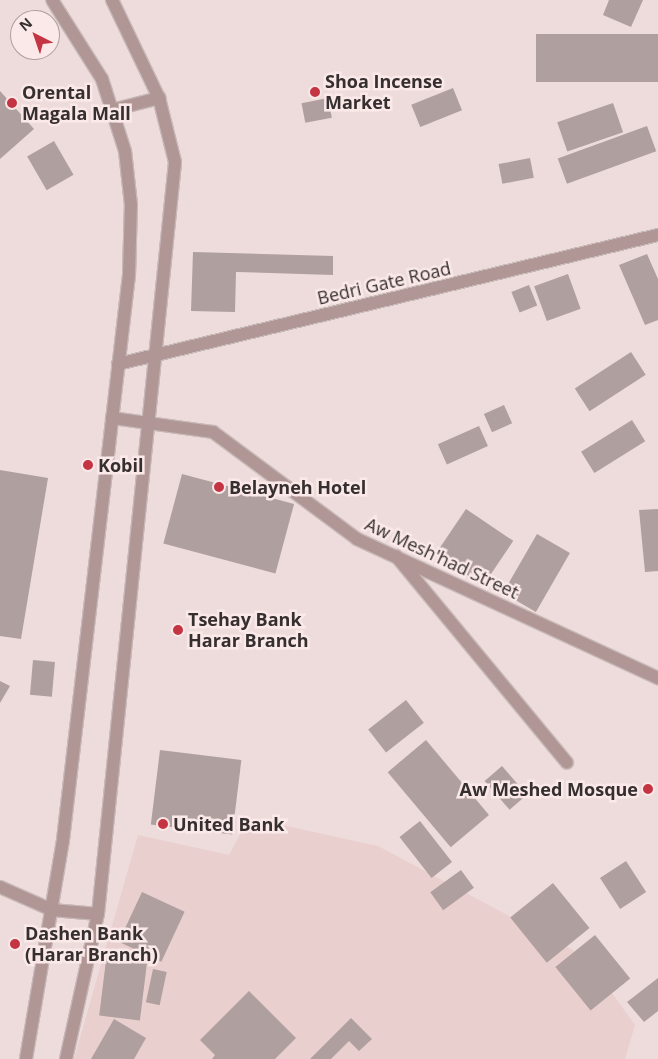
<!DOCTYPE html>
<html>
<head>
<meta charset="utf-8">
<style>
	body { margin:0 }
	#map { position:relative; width:658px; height:1059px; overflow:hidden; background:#eddcdb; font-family:"Open Sans",sans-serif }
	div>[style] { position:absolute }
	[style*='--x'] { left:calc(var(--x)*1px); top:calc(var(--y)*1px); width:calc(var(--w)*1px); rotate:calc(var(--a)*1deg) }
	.built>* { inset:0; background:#e9cfce }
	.building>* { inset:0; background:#af9f9e; transform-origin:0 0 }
	.roads { filter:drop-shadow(1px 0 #c8b9b9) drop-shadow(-1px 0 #c8b9b9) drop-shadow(0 1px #c8b9b9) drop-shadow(0 -1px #c8b9b9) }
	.minor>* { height:12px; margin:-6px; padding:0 6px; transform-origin:6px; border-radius:6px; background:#b09695 }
	.tertiary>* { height:12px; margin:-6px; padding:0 6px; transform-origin:6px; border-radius:6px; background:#b09695 }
	.dots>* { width:14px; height:14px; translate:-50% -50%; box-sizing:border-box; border:2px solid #fae9e8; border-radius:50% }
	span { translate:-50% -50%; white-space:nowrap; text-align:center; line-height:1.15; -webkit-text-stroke:5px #fae9e8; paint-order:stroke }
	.poi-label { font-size:18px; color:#362f2f; font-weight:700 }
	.left { translate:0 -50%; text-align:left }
	.right { translate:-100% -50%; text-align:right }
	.street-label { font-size:18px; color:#362f2f }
	.north { position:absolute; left:10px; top:10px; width:50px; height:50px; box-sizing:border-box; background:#fae9e8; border:1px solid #ac9f9e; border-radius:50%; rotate:319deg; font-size:14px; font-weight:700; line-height:20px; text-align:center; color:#362f2f }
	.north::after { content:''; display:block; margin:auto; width:18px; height:22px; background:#c43442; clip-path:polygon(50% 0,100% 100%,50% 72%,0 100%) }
</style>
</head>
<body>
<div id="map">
	<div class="built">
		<div style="clip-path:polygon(249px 818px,378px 846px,586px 957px,635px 1025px,625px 1059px,74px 1059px,138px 835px,229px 855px)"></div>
	</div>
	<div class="building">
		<div style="clip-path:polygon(609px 0,643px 0,631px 27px,603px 15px)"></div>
		<div style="left:658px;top:34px;width:48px;height:122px;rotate:90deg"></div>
		<div style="left:453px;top:88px;width:24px;height:45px;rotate:68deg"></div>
		<div style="clip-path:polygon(0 91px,34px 129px,0 159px)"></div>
		<div style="left:328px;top:98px;width:20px;height:27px;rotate:79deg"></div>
		<div style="left:613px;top:103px;width:31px;height:59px;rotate:71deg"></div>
		<div style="left:647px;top:126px;width:27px;height:95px;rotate:70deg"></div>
		<div style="left:54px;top:141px;width:39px;height:31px;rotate:60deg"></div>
		<div style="left:530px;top:158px;width:20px;height:32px;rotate:79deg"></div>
		<div style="clip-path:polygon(193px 252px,333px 256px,333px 275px,236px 272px,235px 312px,191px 311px)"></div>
		<div style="clip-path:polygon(647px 254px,658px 279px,658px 320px,645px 325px,619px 265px)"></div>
		<div style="left:568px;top:274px;width:37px;height:36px;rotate:70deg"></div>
		<div style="left:529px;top:285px;width:22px;height:19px;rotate:68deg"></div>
		<div style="left:631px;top:352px;width:27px;height:67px;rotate:57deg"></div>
		<div style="left:504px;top:405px;width:20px;height:22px;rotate:66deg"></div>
		<div style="left:632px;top:420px;width:25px;height:60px;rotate:58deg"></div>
		<div style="left:479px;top:426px;width:22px;height:45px;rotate:66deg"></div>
		<div style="clip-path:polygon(0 470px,48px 478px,21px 639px,0 636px)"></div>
		<div style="left:182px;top:474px;width:116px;height:72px;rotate:15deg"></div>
		<div style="left:466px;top:509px;width:57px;height:54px;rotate:34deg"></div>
		<div style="clip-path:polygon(658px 509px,658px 571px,645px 572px,639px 510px)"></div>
		<div style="left:537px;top:534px;width:38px;height:68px;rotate:30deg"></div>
		<div style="left:33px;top:660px;width:22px;height:35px;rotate:5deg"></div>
		<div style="clip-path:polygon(0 681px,10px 686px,0 703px)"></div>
		<div style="left:406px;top:700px;width:29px;height:48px;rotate:52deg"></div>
		<div style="left:426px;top:740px;width:98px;height:50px;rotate:50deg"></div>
		<div style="left:160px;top:750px;width:82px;height:75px;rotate:7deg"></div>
		<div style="left:502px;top:766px;width:38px;height:23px;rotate:49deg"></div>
		<div style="left:420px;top:821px;width:52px;height:26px;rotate:52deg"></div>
		<div style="left:626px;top:861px;width:37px;height:31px;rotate:57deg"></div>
		<div style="left:461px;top:870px;width:22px;height:38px;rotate:54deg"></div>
		<div style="left:553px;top:883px;width:58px;height:55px;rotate:51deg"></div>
		<div style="left:142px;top:892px;width:47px;height:55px;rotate:25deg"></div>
		<div style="left:595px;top:935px;width:56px;height:51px;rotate:51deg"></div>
		<div style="left:107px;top:952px;width:41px;height:64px;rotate:7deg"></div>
		<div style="left:153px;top:969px;width:14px;height:34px;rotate:12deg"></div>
		<div style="clip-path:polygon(658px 978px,658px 1011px,644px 1022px,627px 1002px)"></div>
		<div style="clip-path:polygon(249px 991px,296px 1038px,275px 1059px,212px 1059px,215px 1055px,200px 1040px)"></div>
		<div style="clip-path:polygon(351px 1018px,372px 1039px,359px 1051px,349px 1041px,331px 1059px,310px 1059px)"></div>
		<div style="clip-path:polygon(114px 1019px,146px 1038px,134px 1059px,91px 1059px)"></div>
	</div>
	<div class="roads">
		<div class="minor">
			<div style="--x:396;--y:556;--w:268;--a:50.4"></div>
			<div style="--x:0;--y:887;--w:57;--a:23.9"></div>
			<div style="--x:52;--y:910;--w:46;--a:5"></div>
		</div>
		<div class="tertiary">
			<div style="--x:112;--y:110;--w:49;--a:-14.3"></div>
			<div style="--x:118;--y:364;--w:555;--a:-13.44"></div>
			<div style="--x:112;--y:418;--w:102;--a:7.9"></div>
			<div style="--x:213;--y:432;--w:179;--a:36.6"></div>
			<div style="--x:357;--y:539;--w:332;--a:24.8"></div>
			<div style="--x:26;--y:1059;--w:222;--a:-80.4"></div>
			<div style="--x:63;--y:840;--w:569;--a:-83.34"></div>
			<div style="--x:129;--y:275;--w:70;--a:-88.4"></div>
			<div style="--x:131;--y:205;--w:54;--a:-96.3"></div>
			<div style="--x:125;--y:151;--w:76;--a:-107.7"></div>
			<div style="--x:102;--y:79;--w:93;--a:-122.3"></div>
			<div style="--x:66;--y:1059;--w:148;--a:-77.6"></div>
			<div style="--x:98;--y:914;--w:756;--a:-84.15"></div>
			<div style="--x:175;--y:162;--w:66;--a:-104"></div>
			<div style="--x:159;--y:98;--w:109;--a:-115.6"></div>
		</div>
	</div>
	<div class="dots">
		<div style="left:315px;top:92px;background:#c43442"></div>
		<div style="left:12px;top:103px;background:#c43442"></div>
		<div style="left:88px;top:465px;background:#c43442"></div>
		<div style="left:219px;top:487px;background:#c43442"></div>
		<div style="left:178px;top:630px;background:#c43442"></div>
		<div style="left:648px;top:789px;background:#c43442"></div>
		<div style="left:163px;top:824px;background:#c43442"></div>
		<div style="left:15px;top:944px;background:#c43442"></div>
	</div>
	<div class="poi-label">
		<span class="left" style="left:325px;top:92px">Shoa Incense<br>Market</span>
		<span class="left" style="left:22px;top:103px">Orental<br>Magala Mall</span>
		<span class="left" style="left:98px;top:465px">Kobil</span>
		<span class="left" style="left:229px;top:487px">Belayneh Hotel</span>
		<span class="left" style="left:188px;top:630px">Tsehay Bank<br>Harar Branch</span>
		<span class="right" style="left:638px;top:789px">Aw Meshed Mosque</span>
		<span class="left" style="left:173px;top:824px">United Bank</span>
		<span class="left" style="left:25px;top:944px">Dashen Bank<br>(Harar Branch)</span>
	</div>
	<div class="street-label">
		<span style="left:384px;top:283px;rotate:-13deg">Bedri Gate Road</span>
		<span style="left:442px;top:558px;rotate:25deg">Aw Mesh'had Street</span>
	</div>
	<div class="north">N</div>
</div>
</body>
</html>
